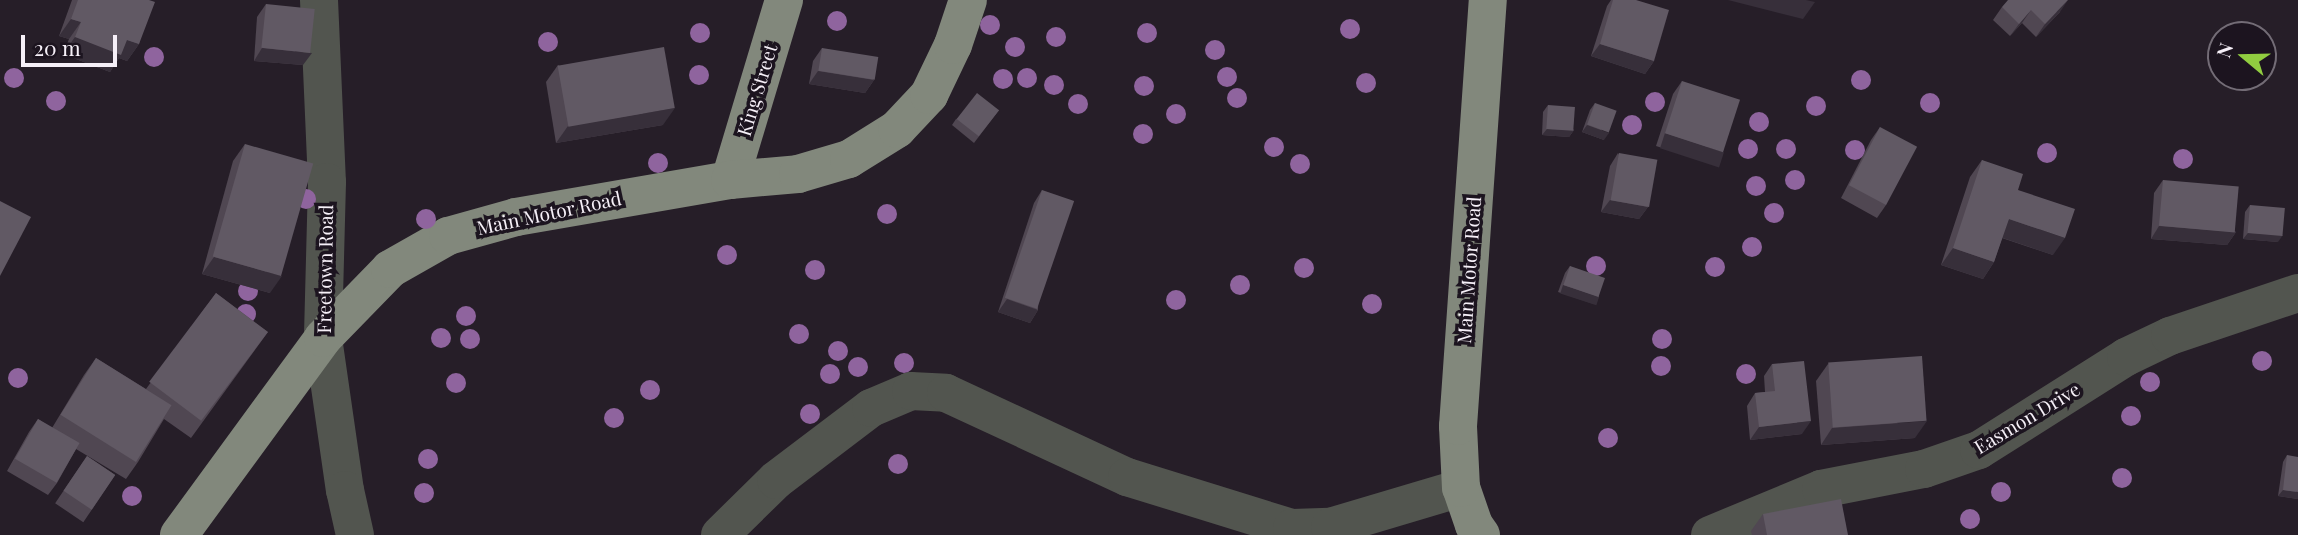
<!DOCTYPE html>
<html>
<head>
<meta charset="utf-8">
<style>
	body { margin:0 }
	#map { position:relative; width:2298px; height:535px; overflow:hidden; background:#261e28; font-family:"Playfair Display",serif }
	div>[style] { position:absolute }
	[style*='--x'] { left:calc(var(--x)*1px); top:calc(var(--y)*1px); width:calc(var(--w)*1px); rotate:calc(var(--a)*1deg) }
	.minor>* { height:38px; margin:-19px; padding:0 19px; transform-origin:19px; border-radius:19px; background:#52554f }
	.major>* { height:38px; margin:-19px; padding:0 19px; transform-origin:19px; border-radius:19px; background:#82887c }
	.trees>* { width:20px; height:20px; margin:-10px; border-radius:50%; background:#8f649e }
	.wall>* { inset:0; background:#504752; transform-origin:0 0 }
	.shaded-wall>* { inset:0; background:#372f3a; transform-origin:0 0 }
	.building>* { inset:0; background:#615964; transform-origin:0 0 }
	span { translate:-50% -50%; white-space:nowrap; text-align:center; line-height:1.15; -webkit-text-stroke:7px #1c141f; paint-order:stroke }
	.street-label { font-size:19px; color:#f6f0f8 }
	.north { position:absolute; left:2207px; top:21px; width:70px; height:70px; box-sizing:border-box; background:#1c141f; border:2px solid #736c76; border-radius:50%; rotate:289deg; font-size:19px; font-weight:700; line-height:28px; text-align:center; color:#f6f0f8 }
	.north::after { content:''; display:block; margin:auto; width:24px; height:32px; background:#91cd40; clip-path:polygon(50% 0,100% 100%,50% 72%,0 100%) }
	.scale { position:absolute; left:21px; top:35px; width:96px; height:32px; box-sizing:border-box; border:4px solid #f6f0f8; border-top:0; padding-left:9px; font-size:21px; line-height:24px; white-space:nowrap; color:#f6f0f8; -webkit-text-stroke:5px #1c141f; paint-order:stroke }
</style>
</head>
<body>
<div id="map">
	<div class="minor">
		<div style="--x:319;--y:0;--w:182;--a:87.5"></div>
		<div style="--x:327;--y:182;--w:156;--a:91.5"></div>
		<div style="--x:323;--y:338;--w:154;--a:81.8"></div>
		<div style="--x:345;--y:490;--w:46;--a:77.5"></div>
		<div style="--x:720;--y:535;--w:78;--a:-44.5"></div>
		<div style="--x:776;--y:480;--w:119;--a:-37.2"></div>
		<div style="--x:871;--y:408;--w:43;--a:-23"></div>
		<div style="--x:911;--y:391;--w:35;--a:3"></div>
		<div style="--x:946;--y:393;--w:200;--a:24.9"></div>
		<div style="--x:1127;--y:477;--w:173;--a:17.2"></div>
		<div style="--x:1292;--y:528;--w:38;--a:-2"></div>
		<div style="--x:1330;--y:527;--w:137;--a:-16.6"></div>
		<div style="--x:1710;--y:535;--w:120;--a:-22.5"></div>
		<div style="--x:1821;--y:489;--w:105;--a:-11"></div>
		<div style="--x:1924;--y:469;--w:58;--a:-19.1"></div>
		<div style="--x:1979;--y:450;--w:174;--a:-32.3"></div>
		<div style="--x:2126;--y:357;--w:49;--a:-25.5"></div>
		<div style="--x:2170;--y:336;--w:135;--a:-18.6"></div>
	</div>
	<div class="major">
		<div style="--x:730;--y:180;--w:188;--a:-73.3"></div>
		<div style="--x:179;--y:535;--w:244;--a:-53.8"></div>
		<div style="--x:323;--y:338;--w:96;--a:-45.8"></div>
		<div style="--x:390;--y:269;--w:67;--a:-29.6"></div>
		<div style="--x:448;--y:236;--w:71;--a:-15.6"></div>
		<div style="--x:516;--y:217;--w:217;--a:-9.8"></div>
		<div style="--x:730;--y:180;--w:68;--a:-5"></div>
		<div style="--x:798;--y:174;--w:53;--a:-16.4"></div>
		<div style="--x:849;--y:159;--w:57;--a:-32"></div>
		<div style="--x:897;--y:129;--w:47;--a:-46.7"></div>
		<div style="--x:929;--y:95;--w:55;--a:-64.4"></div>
		<div style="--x:953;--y:45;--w:47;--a:-71.6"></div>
		<div style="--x:1481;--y:535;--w:12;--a:-125"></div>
		<div style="--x:1474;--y:525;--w:39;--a:-109"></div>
		<div style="--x:1461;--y:488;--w:62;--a:-92.8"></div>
		<div style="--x:1458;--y:426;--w:427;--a:-86"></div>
	</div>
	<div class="trees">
		<div style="left:837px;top:21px"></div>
		<div style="left:990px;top:25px"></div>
		<div style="left:1350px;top:29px"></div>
		<div style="left:700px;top:33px"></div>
		<div style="left:1147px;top:33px"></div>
		<div style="left:1056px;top:37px"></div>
		<div style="left:548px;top:42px"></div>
		<div style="left:1015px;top:47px"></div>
		<div style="left:1215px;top:50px"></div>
		<div style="left:154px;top:57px"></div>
		<div style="left:699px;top:75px"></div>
		<div style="left:1227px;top:77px"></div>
		<div style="left:14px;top:78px"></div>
		<div style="left:1027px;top:78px"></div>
		<div style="left:1003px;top:79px"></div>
		<div style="left:1861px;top:80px"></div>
		<div style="left:1366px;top:83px"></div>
		<div style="left:1054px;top:85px"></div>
		<div style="left:1144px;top:86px"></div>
		<div style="left:1237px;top:98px"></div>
		<div style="left:56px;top:101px"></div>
		<div style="left:1655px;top:102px"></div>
		<div style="left:1930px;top:103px"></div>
		<div style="left:1078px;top:104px"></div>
		<div style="left:1816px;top:106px"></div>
		<div style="left:1176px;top:114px"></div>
		<div style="left:1759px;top:122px"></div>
		<div style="left:1632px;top:125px"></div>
		<div style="left:1143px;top:134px"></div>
		<div style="left:1274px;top:147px"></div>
		<div style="left:1748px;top:149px"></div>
		<div style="left:1786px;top:149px"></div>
		<div style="left:1855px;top:150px"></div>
		<div style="left:2047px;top:153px"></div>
		<div style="left:2183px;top:159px"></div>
		<div style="left:658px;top:163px"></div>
		<div style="left:1300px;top:164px"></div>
		<div style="left:1795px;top:180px"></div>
		<div style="left:1756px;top:186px"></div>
		<div style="left:306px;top:199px"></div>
		<div style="left:1774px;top:213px"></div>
		<div style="left:887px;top:214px"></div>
		<div style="left:426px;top:219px"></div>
		<div style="left:1752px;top:247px"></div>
		<div style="left:727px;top:255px"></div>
		<div style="left:1596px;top:266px"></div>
		<div style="left:1715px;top:267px"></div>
		<div style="left:1304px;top:268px"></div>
		<div style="left:815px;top:270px"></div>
		<div style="left:1240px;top:285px"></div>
		<div style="left:248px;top:291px"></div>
		<div style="left:1176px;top:300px"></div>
		<div style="left:1372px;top:304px"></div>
		<div style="left:246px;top:314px"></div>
		<div style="left:466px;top:316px"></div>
		<div style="left:799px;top:334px"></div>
		<div style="left:441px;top:338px"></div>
		<div style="left:470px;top:339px"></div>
		<div style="left:1662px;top:339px"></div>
		<div style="left:838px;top:351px"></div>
		<div style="left:2262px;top:361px"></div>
		<div style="left:904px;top:363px"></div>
		<div style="left:1661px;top:366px"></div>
		<div style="left:858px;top:367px"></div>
		<div style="left:830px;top:374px"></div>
		<div style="left:1746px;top:374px"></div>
		<div style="left:18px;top:378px"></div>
		<div style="left:2150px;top:382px"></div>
		<div style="left:456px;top:383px"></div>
		<div style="left:650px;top:390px"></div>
		<div style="left:810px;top:414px"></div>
		<div style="left:2131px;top:416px"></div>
		<div style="left:614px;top:418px"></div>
		<div style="left:1608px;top:438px"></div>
		<div style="left:428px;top:459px"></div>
		<div style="left:898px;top:464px"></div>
		<div style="left:2122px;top:478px"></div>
		<div style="left:2001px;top:492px"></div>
		<div style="left:424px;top:493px"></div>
		<div style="left:132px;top:496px"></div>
		<div style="left:1970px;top:519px"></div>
	</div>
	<div class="wall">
		<div style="clip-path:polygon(72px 0,149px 0,139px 44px,127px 61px,119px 58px,110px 72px,63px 54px,69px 39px,59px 36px)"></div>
		<div style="clip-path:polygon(1611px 0,1636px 0,1654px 61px,1645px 74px,1591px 56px,1607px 6px)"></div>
		<div style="clip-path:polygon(266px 4px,303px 65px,254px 61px,257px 17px)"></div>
		<div style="clip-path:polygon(2002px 7px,2060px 12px,2036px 37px,2022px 23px,2010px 36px,1993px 20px)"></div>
		<div style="clip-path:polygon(822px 48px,874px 80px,865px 93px,809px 84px,813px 61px)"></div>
		<div style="clip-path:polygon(558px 65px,663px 125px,556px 143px,546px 82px)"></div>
		<div style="clip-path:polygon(1682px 81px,1715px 165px,1656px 146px,1673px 94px)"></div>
		<div style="clip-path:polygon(1595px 103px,1604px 140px,1582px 132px,1590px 110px)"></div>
		<div style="clip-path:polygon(1548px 105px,1574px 130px,1569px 137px,1542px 135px,1543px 112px)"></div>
		<div style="clip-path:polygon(999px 110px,974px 143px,952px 125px,956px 119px)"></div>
		<div style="clip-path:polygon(1880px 127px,1886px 205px,1877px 218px,1841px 198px,1871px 140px)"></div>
		<div style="clip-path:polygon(245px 144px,270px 293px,202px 274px,233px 161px)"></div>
		<div style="clip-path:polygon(1618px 153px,1648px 207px,1639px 219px,1601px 212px,1610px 166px)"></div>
		<div style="clip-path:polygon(1982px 160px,2018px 190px,2053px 255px,2002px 238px,1994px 262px,1983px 279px,1941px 265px,1970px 177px)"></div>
		<div style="clip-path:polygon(2163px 180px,2236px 232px,2227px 245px,2151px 239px,2154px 193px)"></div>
		<div style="clip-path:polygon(1042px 190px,1038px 310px,1030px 323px,998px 312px,1034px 203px)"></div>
		<div style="clip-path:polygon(2250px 205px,2278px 242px,2243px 239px,2245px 212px)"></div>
		<div style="clip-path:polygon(1570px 266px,1599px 297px,1594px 304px,1558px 292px,1565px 273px)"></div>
		<div style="clip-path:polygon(216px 293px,268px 332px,191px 438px,164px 419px,138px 462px,126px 479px,76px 449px,57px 483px,48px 495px,7px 471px,29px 432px,38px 419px,52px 428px,84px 375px,96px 358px,146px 389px)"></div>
		<div style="clip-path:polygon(1772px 364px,1802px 434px,1750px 440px,1747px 406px,1755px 393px,1765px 392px,1764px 376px)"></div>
		<div style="clip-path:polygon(1828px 364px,1915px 438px,1821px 445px,1816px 381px)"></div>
		<div style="clip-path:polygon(2287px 455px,2298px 499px,2278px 496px,2283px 462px)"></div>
		<div style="left:87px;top:456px;width:34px;height:57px;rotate:34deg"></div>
		<div style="clip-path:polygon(1763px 514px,1848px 535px,1752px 535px,1751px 531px)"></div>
	</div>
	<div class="shaded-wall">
		<div style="clip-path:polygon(1728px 0,1806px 0,1815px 2px,1803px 19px)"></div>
		<div style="clip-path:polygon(2068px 0,2060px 12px,2036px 37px,2045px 24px)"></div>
		<div style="clip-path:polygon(2031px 10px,2022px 23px,2010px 36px,2019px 24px)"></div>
		<div style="clip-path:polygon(71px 19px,81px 22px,69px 39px,59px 36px)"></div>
		<div style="clip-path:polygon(75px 37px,127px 40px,139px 44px,127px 61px,119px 58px,110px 72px,63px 54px)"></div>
		<div style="clip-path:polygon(1600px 44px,1654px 61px,1645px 74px,1591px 56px)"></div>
		<div style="clip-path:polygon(262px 48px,312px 53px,303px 65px,254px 61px)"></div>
		<div style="clip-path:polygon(818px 71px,874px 80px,865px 93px,809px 84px)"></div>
		<div style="clip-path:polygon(675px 108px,663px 125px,556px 143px,568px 126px)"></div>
		<div style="clip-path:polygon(1587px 125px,1609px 133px,1604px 140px,1582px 132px)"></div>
		<div style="clip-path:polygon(1547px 129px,1574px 130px,1569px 137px,1542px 135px)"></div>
		<div style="left:1665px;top:133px;width:62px;height:16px;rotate:18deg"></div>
		<div style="clip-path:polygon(1610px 200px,1648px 207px,1639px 219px,1601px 212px)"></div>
		<div style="clip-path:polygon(2009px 219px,2065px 238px,2053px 255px,1997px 236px)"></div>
		<div style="clip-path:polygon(2159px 226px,2236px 232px,2227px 245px,2151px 239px)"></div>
		<div style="clip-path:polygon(2248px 233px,2283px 235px,2278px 242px,2243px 239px)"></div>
		<div style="clip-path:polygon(1953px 248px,1994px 262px,1983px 279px,1941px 265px)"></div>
		<div style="clip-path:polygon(214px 257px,282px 276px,270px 293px,202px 274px)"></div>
		<div style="left:1563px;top:285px;width:38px;height:9px;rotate:18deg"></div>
		<div style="clip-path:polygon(1007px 299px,1038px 310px,1030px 323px,998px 312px)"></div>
		<div style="clip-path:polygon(1811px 421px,1802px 434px,1750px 440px,1759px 427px)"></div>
		<div style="clip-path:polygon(1927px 421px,1915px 438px,1821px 445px,1832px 428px)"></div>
		<div style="clip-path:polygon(2283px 490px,2298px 492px,2298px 499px,2278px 496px)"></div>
	</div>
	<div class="building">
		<div style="clip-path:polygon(78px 0,149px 0,155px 2px,139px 44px,127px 40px,121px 55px,75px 37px,81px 22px,71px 19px)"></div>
		<div style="clip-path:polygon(1613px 0,1636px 0,1669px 10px,1654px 61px,1600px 44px)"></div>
		<div style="clip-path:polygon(2008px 0,2068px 0,2045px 24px,2031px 10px,2019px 24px,2002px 7px)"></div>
		<div style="left:266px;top:4px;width:49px;height:44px;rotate:6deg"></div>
		<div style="left:664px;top:47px;width:62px;height:108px;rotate:80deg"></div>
		<div style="left:822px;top:48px;width:57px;height:23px;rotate:9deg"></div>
		<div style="left:1682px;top:81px;width:61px;height:55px;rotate:18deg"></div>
		<div style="left:977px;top:93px;width:28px;height:33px;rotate:38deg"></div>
		<div style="left:1595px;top:103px;width:23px;height:23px;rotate:20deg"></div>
		<div style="left:1548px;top:105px;width:27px;height:24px;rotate:4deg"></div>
		<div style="left:1880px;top:127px;width:42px;height:66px;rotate:28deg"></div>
		<div style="left:245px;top:144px;width:71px;height:117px;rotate:16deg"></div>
		<div style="left:1619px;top:153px;width:39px;height:48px;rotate:10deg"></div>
		<div style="clip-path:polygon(1982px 160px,2023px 174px,2018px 190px,2075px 209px,2065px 238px,2009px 219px,1994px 262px,1953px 248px)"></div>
		<div style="left:2163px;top:180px;width:76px;height:46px;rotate:5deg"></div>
		<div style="left:1042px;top:190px;width:34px;height:114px;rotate:19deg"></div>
		<div style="clip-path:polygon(0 201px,31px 217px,0 276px)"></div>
		<div style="left:2250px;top:205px;width:35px;height:28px;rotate:5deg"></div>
		<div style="left:1570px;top:266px;width:37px;height:20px;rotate:19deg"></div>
		<div style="left:216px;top:293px;width:65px;height:111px;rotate:37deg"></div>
		<div style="left:1922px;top:356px;width:65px;height:94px;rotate:86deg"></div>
		<div style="left:96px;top:358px;width:89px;height:67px;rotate:32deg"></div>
		<div style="clip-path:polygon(1804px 361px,1811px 421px,1759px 427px,1755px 393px,1775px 391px,1772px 364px)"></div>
		<div style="left:38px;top:419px;width:48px;height:46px;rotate:30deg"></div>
		<div style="clip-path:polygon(2287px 455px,2298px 457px,2298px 492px,2283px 490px)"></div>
		<div style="left:87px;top:456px;width:34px;height:42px;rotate:34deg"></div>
		<div style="clip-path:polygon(1841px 499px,1848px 535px,1767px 535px,1763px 514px)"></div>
	</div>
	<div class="street-label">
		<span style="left:757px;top:90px;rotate:-73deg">King Street</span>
		<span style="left:549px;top:213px;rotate:-12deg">Main Motor Road</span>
		<span style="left:325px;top:269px;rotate:-89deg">Freetown Road</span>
		<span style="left:1469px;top:270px;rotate:-86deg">Main Motor Road</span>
		<span style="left:2027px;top:418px;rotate:-31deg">Easmon Drive</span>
	</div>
	<div class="north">N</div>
	<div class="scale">20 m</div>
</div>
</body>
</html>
